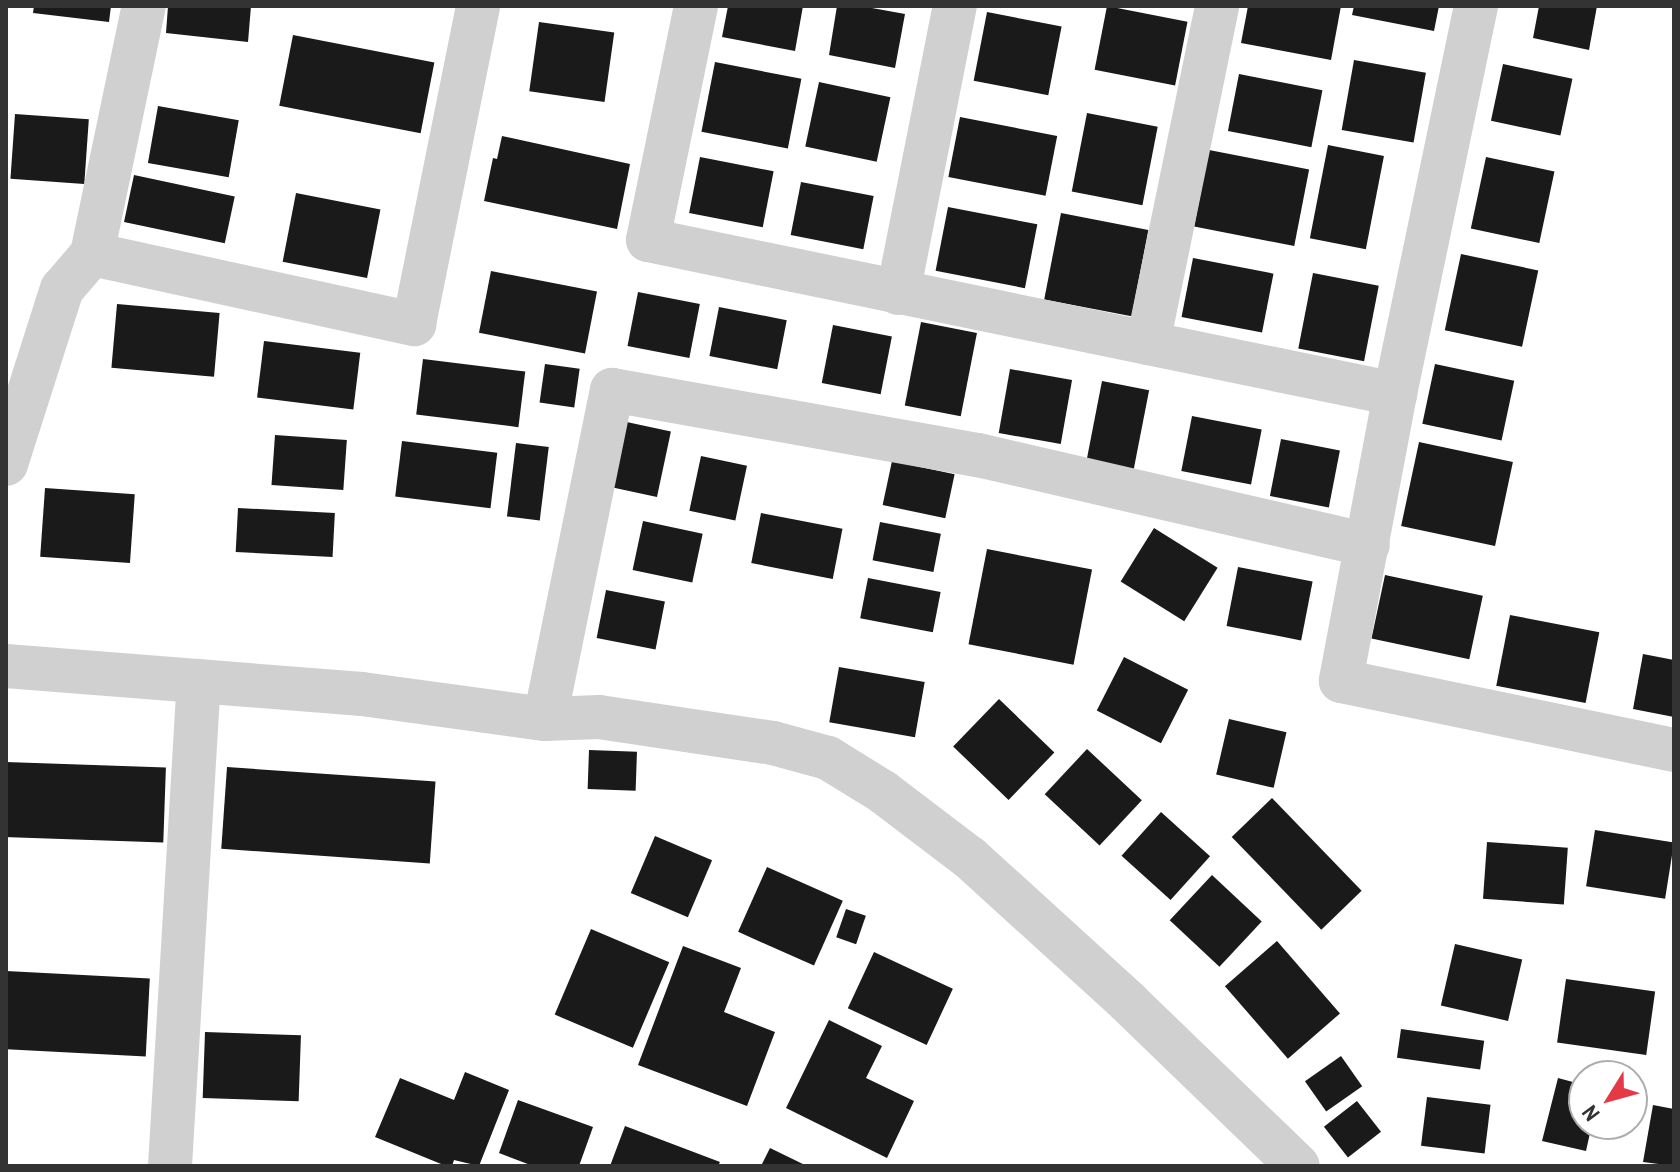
<!DOCTYPE html>
<html>
<head>
<meta charset="utf-8">
<style>
	body { margin:0 }
	#map { position:relative; width:1680px; height:1172px; overflow:hidden; background:#fff; font-family:"Archivo Narrow",sans-serif }
	div>[style] { position:absolute }
	[style*='--x'] { left:calc(var(--x)*1px); top:calc(var(--y)*1px); width:calc(var(--w)*1px); rotate:calc(var(--a)*1deg) }
	.building>* { inset:0; background:#1a1a1a; transform-origin:0 0 }
	.minor>* { height:44px; margin:-22px; padding:0 22px; transform-origin:22px; border-radius:22px; background:#d0d0d0 }
	span { translate:-50% -50%; white-space:nowrap; text-align:center; line-height:1.15; -webkit-text-stroke:8px #fff; paint-order:stroke }
	.frame { position:absolute; inset:0; border:8px solid #333; pointer-events:none }
	.north { position:absolute; left:1568px; top:1060px; width:80px; height:80px; box-sizing:border-box; background:#fff; border:2px solid #adadad; border-radius:50%; rotate:233deg; font-size:22px; font-weight:700; line-height:32px; text-align:center; color:#333 }
	.north::after { content:''; display:block; margin:auto; width:28px; height:36px; background:#e63946; clip-path:polygon(50% 0,100% 100%,50% 72%,0 100%) }
</style>
</head>
<body>
<div id="map">
	<div class="building">
		<div style="clip-path:polygon(34px 6px,111px 6px,109px 22px,33px 13px)"></div>
		<div style="clip-path:polygon(168px 6px,251px 6px,248px 42px,166px 33px)"></div>
		<div style="clip-path:polygon(728px 6px,803px 6px,795px 51px,722px 37px)"></div>
		<div style="clip-path:polygon(837px 6px,861px 6px,905px 14px,895px 68px,829px 55px)"></div>
		<div style="left:1107px;top:6px;width:82px;height:65px;rotate:11deg"></div>
		<div style="clip-path:polygon(1248px 6px,1341px 6px,1331px 60px,1241px 43px)"></div>
		<div style="clip-path:polygon(1354px 6px,1439px 6px,1434px 31px,1352px 15px)"></div>
		<div style="clip-path:polygon(1539px 6px,1597px 6px,1589px 50px,1533px 38px)"></div>
		<div style="left:987px;top:12px;width:76px;height:70px;rotate:11deg"></div>
		<div style="left:539px;top:22px;width:76px;height:70px;rotate:8deg"></div>
		<div style="left:293px;top:35px;width:144px;height:72px;rotate:11deg"></div>
		<div style="left:1354px;top:60px;width:73px;height:71px;rotate:10deg"></div>
		<div style="left:715px;top:62px;width:88px;height:71px;rotate:11deg"></div>
		<div style="left:1503px;top:64px;width:71px;height:58px;rotate:12deg"></div>
		<div style="left:1239px;top:74px;width:85px;height:58px;rotate:11deg"></div>
		<div style="left:819px;top:82px;width:73px;height:66px;rotate:12deg"></div>
		<div style="left:158px;top:106px;width:82px;height:58px;rotate:10deg"></div>
		<div style="left:1087px;top:113px;width:72px;height:80px;rotate:11deg"></div>
		<div style="left:15px;top:114px;width:74px;height:65px;rotate:4deg"></div>
		<div style="left:960px;top:117px;width:99px;height:61px;rotate:11deg"></div>
		<div style="clip-path:polygon(502px 136px,630px 164px,617px 229px,484px 201px,493px 158px,497px 159px)"></div>
		<div style="left:1328px;top:145px;width:57px;height:95px;rotate:11deg"></div>
		<div style="left:1209px;top:150px;width:102px;height:78px;rotate:11deg"></div>
		<div style="left:700px;top:157px;width:75px;height:57px;rotate:11deg"></div>
		<div style="left:1486px;top:157px;width:70px;height:73px;rotate:12deg"></div>
		<div style="left:134px;top:175px;width:103px;height:48px;rotate:12deg"></div>
		<div style="left:801px;top:182px;width:74px;height:54px;rotate:11deg"></div>
		<div style="left:296px;top:193px;width:86px;height:70px;rotate:11deg"></div>
		<div style="left:948px;top:207px;width:91px;height:65px;rotate:11deg"></div>
		<div style="left:1061px;top:213px;width:89px;height:88px;rotate:11deg"></div>
		<div style="left:1461px;top:254px;width:79px;height:78px;rotate:12deg"></div>
		<div style="left:1193px;top:258px;width:82px;height:60px;rotate:11deg"></div>
		<div style="left:491px;top:271px;width:108px;height:63px;rotate:11deg"></div>
		<div style="left:1313px;top:273px;width:67px;height:77px;rotate:11deg"></div>
		<div style="left:638px;top:292px;width:63px;height:55px;rotate:11deg"></div>
		<div style="left:117px;top:304px;width:103px;height:64px;rotate:5deg"></div>
		<div style="left:719px;top:307px;width:69px;height:50px;rotate:11deg"></div>
		<div style="left:921px;top:322px;width:57px;height:85px;rotate:11deg"></div>
		<div style="left:833px;top:325px;width:60px;height:59px;rotate:11deg"></div>
		<div style="left:264px;top:341px;width:97px;height:57px;rotate:7deg"></div>
		<div style="left:423px;top:359px;width:103px;height:56px;rotate:7deg"></div>
		<div style="left:545px;top:364px;width:35px;height:39px;rotate:8deg"></div>
		<div style="left:1435px;top:364px;width:81px;height:61px;rotate:12deg"></div>
		<div style="left:1010px;top:369px;width:63px;height:65px;rotate:10deg"></div>
		<div style="left:1102px;top:381px;width:48px;height:84px;rotate:11deg"></div>
		<div style="left:1192px;top:416px;width:71px;height:56px;rotate:11deg"></div>
		<div style="left:622px;top:421px;width:50px;height:67px;rotate:12deg"></div>
		<div style="left:275px;top:435px;width:72px;height:50px;rotate:4deg"></div>
		<div style="left:1281px;top:439px;width:60px;height:58px;rotate:11deg"></div>
		<div style="left:402px;top:441px;width:96px;height:56px;rotate:7deg"></div>
		<div style="left:1419px;top:442px;width:96px;height:86px;rotate:12deg"></div>
		<div style="left:516px;top:443px;width:33px;height:74px;rotate:7deg"></div>
		<div style="left:701px;top:456px;width:47px;height:56px;rotate:12deg"></div>
		<div style="left:892px;top:461px;width:64px;height:45px;rotate:12deg"></div>
		<div style="left:45px;top:488px;width:90px;height:69px;rotate:4deg"></div>
		<div style="left:238px;top:508px;width:97px;height:44px;rotate:3deg"></div>
		<div style="left:761px;top:513px;width:83px;height:51px;rotate:11deg"></div>
		<div style="left:643px;top:521px;width:61px;height:50px;rotate:12deg"></div>
		<div style="left:880px;top:522px;width:62px;height:39px;rotate:11deg"></div>
		<div style="left:1154px;top:528px;width:75px;height:63px;rotate:32deg"></div>
		<div style="left:987px;top:549px;width:107px;height:97px;rotate:11deg"></div>
		<div style="left:1238px;top:567px;width:76px;height:60px;rotate:11deg"></div>
		<div style="left:1385px;top:575px;width:100px;height:65px;rotate:12deg"></div>
		<div style="left:868px;top:578px;width:74px;height:41px;rotate:11deg"></div>
		<div style="left:606px;top:590px;width:60px;height:49px;rotate:11deg"></div>
		<div style="left:1510px;top:615px;width:91px;height:72px;rotate:11deg"></div>
		<div style="clip-path:polygon(1643px 654px,1674px 660px,1674px 717px,1633px 709px)"></div>
		<div style="left:1124px;top:657px;width:72px;height:60px;rotate:27deg"></div>
		<div style="left:839px;top:667px;width:87px;height:56px;rotate:10deg"></div>
		<div style="left:999px;top:699px;width:77px;height:66px;rotate:44deg"></div>
		<div style="left:1229px;top:719px;width:59px;height:57px;rotate:13deg"></div>
		<div style="left:1087px;top:749px;width:75px;height:62px;rotate:43deg"></div>
		<div style="left:589px;top:750px;width:48px;height:39px;rotate:2deg"></div>
		<div style="left:6px;top:762px;width:160px;height:75px;rotate:2deg"></div>
		<div style="left:227px;top:767px;width:209px;height:82px;rotate:4deg"></div>
		<div style="left:1272px;top:798px;width:129px;height:56px;rotate:46deg"></div>
		<div style="left:1161px;top:812px;width:66px;height:59px;rotate:42deg"></div>
		<div style="left:1595px;top:830px;width:80px;height:57px;rotate:9deg"></div>
		<div style="left:655px;top:836px;width:62px;height:62px;rotate:23deg"></div>
		<div style="left:1487px;top:842px;width:81px;height:57px;rotate:4deg"></div>
		<div style="left:767px;top:867px;width:83px;height:71px;rotate:24deg"></div>
		<div style="left:1212px;top:875px;width:68px;height:62px;rotate:43deg"></div>
		<div style="left:846px;top:909px;width:21px;height:30px;rotate:19deg"></div>
		<div style="left:591px;top:929px;width:85px;height:93px;rotate:23deg"></div>
		<div style="left:1277px;top:941px;width:96px;height:69px;rotate:49deg"></div>
		<div style="left:1455px;top:944px;width:69px;height:63px;rotate:13deg"></div>
		<div style="clip-path:polygon(683px 946px,741px 968px,724px 1012px,775px 1032px,747px 1106px,638px 1065px)"></div>
		<div style="left:874px;top:952px;width:87px;height:62px;rotate:25deg"></div>
		<div style="left:6px;top:971px;width:144px;height:78px;rotate:3deg"></div>
		<div style="left:1566px;top:979px;width:90px;height:64px;rotate:8deg"></div>
		<div style="clip-path:polygon(829px 1020px,882px 1046px,866px 1078px,914px 1101px,887px 1158px,786px 1108px)"></div>
		<div style="left:1401px;top:1029px;width:84px;height:29px;rotate:8deg"></div>
		<div style="left:205px;top:1032px;width:96px;height:66px;rotate:2deg"></div>
		<div style="left:1341px;top:1056px;width:37px;height:44px;rotate:55deg"></div>
		<div style="clip-path:polygon(465px 1072px,509px 1090px,479px 1166px,454px 1160px,452px 1166px,446px 1166px,375px 1137px,400px 1078px,454px 1100px)"></div>
		<div style="clip-path:polygon(1558px 1078px,1584px 1085px,1584px 1124px,1592px 1124px,1586px 1151px,1542px 1141px)"></div>
		<div style="left:1427px;top:1097px;width:64px;height:49px;rotate:7deg"></div>
		<div style="clip-path:polygon(518px 1100px,593px 1127px,579px 1166px,533px 1166px,499px 1153px)"></div>
		<div style="left:1357px;top:1101px;width:39px;height:42px;rotate:52deg"></div>
		<div style="clip-path:polygon(1653px 1105px,1674px 1109px,1674px 1166px,1643px 1162px)"></div>
		<div style="clip-path:polygon(625px 1126px,720px 1162px,718px 1166px,610px 1166px)"></div>
		<div style="clip-path:polygon(770px 1148px,807px 1166px,761px 1166px)"></div>
	</div>
	<div class="minor">
		<div style="--x:696;--y:6;--w:239;--a:101.6"></div>
		<div style="--x:648;--y:240;--w:763;--a:11.65"></div>
		<div style="--x:1476;--y:6;--w:396;--a:101.8"></div>
		<div style="--x:1395;--y:394;--w:292;--a:100.7"></div>
		<div style="--x:1341;--y:681;--w:340;--a:11.7"></div>
		<div style="--x:92;--y:254;--w:330;--a:12.3"></div>
		<div style="--x:414;--y:324;--w:324;--a:-78.6"></div>
		<div style="--x:898;--y:293;--w:293;--a:-78.8"></div>
		<div style="--x:1148;--y:343;--w:344;--a:-78.4"></div>
		<div style="--x:6;--y:464;--w:184;--a:-72.3"></div>
		<div style="--x:62;--y:289;--w:46;--a:-49.4"></div>
		<div style="--x:92;--y:254;--w:253;--a:-78.2"></div>
		<div style="--x:6;--y:666;--w:357;--a:4.5"></div>
		<div style="--x:362;--y:694;--w:185;--a:7.8"></div>
		<div style="--x:545;--y:719;--w:54;--a:-2.1"></div>
		<div style="--x:599;--y:717;--w:176;--a:8.5"></div>
		<div style="--x:773;--y:743;--w:57;--a:15.3"></div>
		<div style="--x:828;--y:758;--w:65;--a:31.7"></div>
		<div style="--x:883;--y:792;--w:109;--a:37.2"></div>
		<div style="--x:970;--y:858;--w:214;--a:42.3"></div>
		<div style="--x:1128;--y:1002;--w:236;--a:44"></div>
		<div style="--x:545;--y:719;--w:336;--a:-78.5"></div>
		<div style="--x:612;--y:390;--w:372;--a:10.1"></div>
		<div style="--x:978;--y:455;--w:400;--a:13"></div>
		<div style="--x:170;--y:1166;--w:486;--a:-86.6"></div>
	</div>
	<div class="frame"></div>
	<div class="north">N</div>
</div>
</body>
</html>
